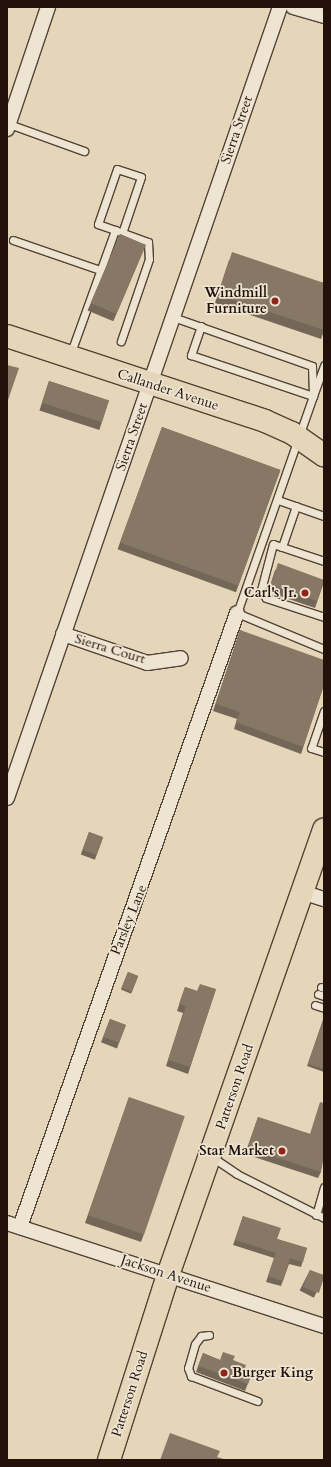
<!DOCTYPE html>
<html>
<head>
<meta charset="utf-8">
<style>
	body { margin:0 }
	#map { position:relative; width:331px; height:1467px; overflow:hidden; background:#e5d6ba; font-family:Cardo,serif }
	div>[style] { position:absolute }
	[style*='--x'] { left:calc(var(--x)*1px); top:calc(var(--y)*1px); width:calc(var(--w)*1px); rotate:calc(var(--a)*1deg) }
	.roads { filter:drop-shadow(1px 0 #534336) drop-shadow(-1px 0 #534336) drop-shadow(0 1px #534336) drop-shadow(0 -1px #534336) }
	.service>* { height:7px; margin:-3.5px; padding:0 3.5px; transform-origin:3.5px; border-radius:3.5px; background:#eee4d2 }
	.minor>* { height:14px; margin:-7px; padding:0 7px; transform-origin:7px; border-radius:7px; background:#eee4d2 }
	.primary>* { height:22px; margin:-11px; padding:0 11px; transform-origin:11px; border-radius:11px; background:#e5d6ba }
	.wall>* { inset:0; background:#746758; transform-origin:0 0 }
	.building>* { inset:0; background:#877866; transform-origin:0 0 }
	.dots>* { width:11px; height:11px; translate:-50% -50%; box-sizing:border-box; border:2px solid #eee4d2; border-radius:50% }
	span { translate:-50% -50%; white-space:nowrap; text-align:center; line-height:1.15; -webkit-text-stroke:3.5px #eee4d2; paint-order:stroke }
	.street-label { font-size:14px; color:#22120a }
	.poi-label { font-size:14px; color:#22120a; font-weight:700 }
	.right { translate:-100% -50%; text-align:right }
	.left { translate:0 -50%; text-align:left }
	.frame { position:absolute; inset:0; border:8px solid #22120a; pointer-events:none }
</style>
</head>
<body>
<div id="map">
	<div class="roads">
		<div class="service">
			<div style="--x:9;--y:124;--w:80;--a:19.8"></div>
			<div style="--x:115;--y:230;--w:18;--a:-161"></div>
			<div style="--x:98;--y:224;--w:58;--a:-70.9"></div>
			<div style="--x:117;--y:169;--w:25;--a:18"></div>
			<div style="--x:141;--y:177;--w:59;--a:108.7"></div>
			<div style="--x:13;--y:240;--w:92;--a:19"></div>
			<div style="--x:173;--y:317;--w:147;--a:19.4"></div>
			<div style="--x:312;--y:366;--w:30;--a:88"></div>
			<div style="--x:313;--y:396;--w:230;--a:109.3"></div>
			<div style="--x:237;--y:613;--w:94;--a:22.5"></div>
			<div style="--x:201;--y:326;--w:31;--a:109"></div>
			<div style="--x:191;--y:355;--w:129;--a:18.6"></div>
			<div style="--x:313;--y:396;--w:33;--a:-70"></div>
			<div style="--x:70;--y:355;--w:133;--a:-70.2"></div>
			<div style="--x:115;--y:230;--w:35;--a:20"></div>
			<div style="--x:148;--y:242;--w:17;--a:87"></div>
			<div style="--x:149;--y:259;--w:87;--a:108.9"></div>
			<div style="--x:278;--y:500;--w:49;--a:19.2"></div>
			<div style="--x:296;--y:506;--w:43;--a:108.9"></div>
			<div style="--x:282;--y:547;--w:9;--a:-162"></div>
			<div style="--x:273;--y:544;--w:48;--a:104.6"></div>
			<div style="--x:261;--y:590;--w:9;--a:58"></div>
			<div style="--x:266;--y:598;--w:61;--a:18.1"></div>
			<div style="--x:282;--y:547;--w:44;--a:18.4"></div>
			<div style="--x:324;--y:711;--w:39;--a:109"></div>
			<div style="--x:311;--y:748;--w:14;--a:17"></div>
			<div style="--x:321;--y:987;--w:3;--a:18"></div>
			<div style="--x:318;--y:994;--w:6;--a:18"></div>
			<div style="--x:315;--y:1005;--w:9;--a:18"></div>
			<div style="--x:212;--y:1157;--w:30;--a:34"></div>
			<div style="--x:237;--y:1174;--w:97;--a:26.8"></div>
			<div style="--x:316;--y:1215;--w:29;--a:-74"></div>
			<div style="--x:209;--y:1335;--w:8;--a:173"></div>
			<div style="--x:201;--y:1336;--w:10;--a:127"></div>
			<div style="--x:195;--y:1344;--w:25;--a:106"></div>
			<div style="--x:188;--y:1368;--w:9;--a:69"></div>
			<div style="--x:191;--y:1376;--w:71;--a:20.7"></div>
		</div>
		<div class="minor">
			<div style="--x:293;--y:7;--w:32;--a:16"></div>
			<div style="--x:7;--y:129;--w:129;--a:-71.4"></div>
			<div style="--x:63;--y:634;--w:89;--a:19"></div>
			<div style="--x:147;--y:663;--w:34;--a:-8"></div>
			<div style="--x:7;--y:798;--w:837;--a:-70.96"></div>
			<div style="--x:302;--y:892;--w:23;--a:18"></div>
			<div style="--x:7;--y:1223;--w:333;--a:18"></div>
			<div style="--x:20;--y:1227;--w:651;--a:-70.54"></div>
		</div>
		<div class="primary">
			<div style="--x:7;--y:336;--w:272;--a:18.2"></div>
			<div style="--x:265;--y:421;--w:30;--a:24"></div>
			<div style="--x:292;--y:433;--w:39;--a:35"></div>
			<div style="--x:109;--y:1460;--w:194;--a:-72.3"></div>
			<div style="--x:168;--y:1275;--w:472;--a:-70.7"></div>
		</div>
	</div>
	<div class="wall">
		<div style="left:120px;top:234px;width:28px;height:83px;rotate:23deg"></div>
		<div style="clip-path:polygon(229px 260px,324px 283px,324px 331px,321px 339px,215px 303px)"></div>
		<div style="left:49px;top:381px;width:63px;height:31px;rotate:18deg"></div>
		<div style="left:162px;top:427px;width:126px;height:130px;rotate:20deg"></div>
		<div style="clip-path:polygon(275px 570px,324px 582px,315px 608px,268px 592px)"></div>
		<div style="clip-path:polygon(240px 630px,324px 685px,301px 754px,234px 729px,237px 719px,213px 711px)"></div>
		<div style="left:89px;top:832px;width:15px;height:24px;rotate:20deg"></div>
		<div style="left:128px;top:972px;width:11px;height:19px;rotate:22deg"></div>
		<div style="clip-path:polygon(185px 987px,197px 991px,216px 989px,188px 1074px,166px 1066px,183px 1013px,177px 1011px)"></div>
		<div style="clip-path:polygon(324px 1017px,324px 1072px,307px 1066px)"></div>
		<div style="left:110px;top:1019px;width:17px;height:25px;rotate:21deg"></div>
		<div style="clip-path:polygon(129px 1097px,144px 1234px,141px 1242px,85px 1223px)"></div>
		<div style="clip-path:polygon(258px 1117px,310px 1134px,321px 1172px,318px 1178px,245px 1154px)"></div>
		<div style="clip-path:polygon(243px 1216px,277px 1239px,307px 1248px,301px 1267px,289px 1264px,281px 1286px,266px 1282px,274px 1258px,233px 1245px)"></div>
		<div style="left:310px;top:1270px;width:16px;height:23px;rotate:27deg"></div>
		<div style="clip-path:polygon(203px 1353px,220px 1360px,233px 1360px,243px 1373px,251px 1376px,245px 1391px,196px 1372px)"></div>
	</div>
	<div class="building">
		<div style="left:120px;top:234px;width:28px;height:75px;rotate:23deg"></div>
		<div style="clip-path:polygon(232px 252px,324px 283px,324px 330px,218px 295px)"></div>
		<div style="clip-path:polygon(7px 365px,19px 368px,7px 403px)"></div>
		<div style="left:49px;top:381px;width:63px;height:23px;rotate:18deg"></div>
		<div style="left:162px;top:427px;width:126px;height:123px;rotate:20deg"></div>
		<div style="clip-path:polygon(278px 563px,324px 580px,324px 582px,317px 601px,271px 585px)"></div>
		<div style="clip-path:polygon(240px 630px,324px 660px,324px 685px,303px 747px,236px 722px,240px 712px,216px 704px)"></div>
		<div style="left:89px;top:832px;width:15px;height:19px;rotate:20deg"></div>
		<div style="left:128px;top:972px;width:11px;height:17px;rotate:22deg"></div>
		<div style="clip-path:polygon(200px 984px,216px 989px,190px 1067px,168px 1060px,186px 1006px,179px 1004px,185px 987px,197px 991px)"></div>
		<div style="clip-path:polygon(324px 1017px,324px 1069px,308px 1064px)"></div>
		<div style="left:110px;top:1019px;width:17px;height:19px;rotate:21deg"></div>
		<div style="left:129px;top:1097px;width:59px;height:125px;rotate:19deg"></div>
		<div style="clip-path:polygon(320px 1102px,324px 1103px,324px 1156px,321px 1172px,248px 1148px,258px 1117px,310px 1134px)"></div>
		<div style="clip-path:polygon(243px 1216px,281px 1228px,277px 1239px,307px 1248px,303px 1262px,290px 1258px,283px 1281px,268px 1276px,276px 1253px,235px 1240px)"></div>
		<div style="clip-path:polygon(310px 1270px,324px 1275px,324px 1277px,319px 1293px,303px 1287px)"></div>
		<div style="clip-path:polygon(223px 1352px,235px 1356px,233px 1360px,246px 1365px,243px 1373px,251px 1376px,248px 1384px,198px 1366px,203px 1353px,220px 1360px)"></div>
		<div style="clip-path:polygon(170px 1433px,220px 1451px,217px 1457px,227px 1460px,160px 1460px)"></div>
	</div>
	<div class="dots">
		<div style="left:275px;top:301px;background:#8f2418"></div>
		<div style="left:305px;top:593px;background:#8f2418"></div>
		<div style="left:282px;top:1151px;background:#8f2418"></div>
		<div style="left:224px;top:1373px;background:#8f2418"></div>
	</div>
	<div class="street-label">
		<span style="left:237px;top:130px;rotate:-71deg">Sierra Street</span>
		<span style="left:168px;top:390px;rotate:18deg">Callander Avenue</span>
		<span style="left:132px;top:437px;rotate:-71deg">Sierra Street</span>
		<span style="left:110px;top:649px;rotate:17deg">Sierra Court</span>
		<span style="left:129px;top:920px;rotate:-68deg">Parsley Lane</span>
		<span style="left:235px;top:1087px;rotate:-71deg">Patterson Road</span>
		<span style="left:166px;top:1274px;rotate:18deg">Jackson Avenue</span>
		<span style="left:130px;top:1394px;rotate:-72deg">Patterson Road</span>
	</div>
	<div class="poi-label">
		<span class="right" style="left:267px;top:301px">Windmill<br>Furniture</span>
		<span class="right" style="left:297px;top:593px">Carl's Jr.</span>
		<span class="right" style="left:274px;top:1151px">Star Market</span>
		<span class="left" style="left:232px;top:1373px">Burger King</span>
	</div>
	<div class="frame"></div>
</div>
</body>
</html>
